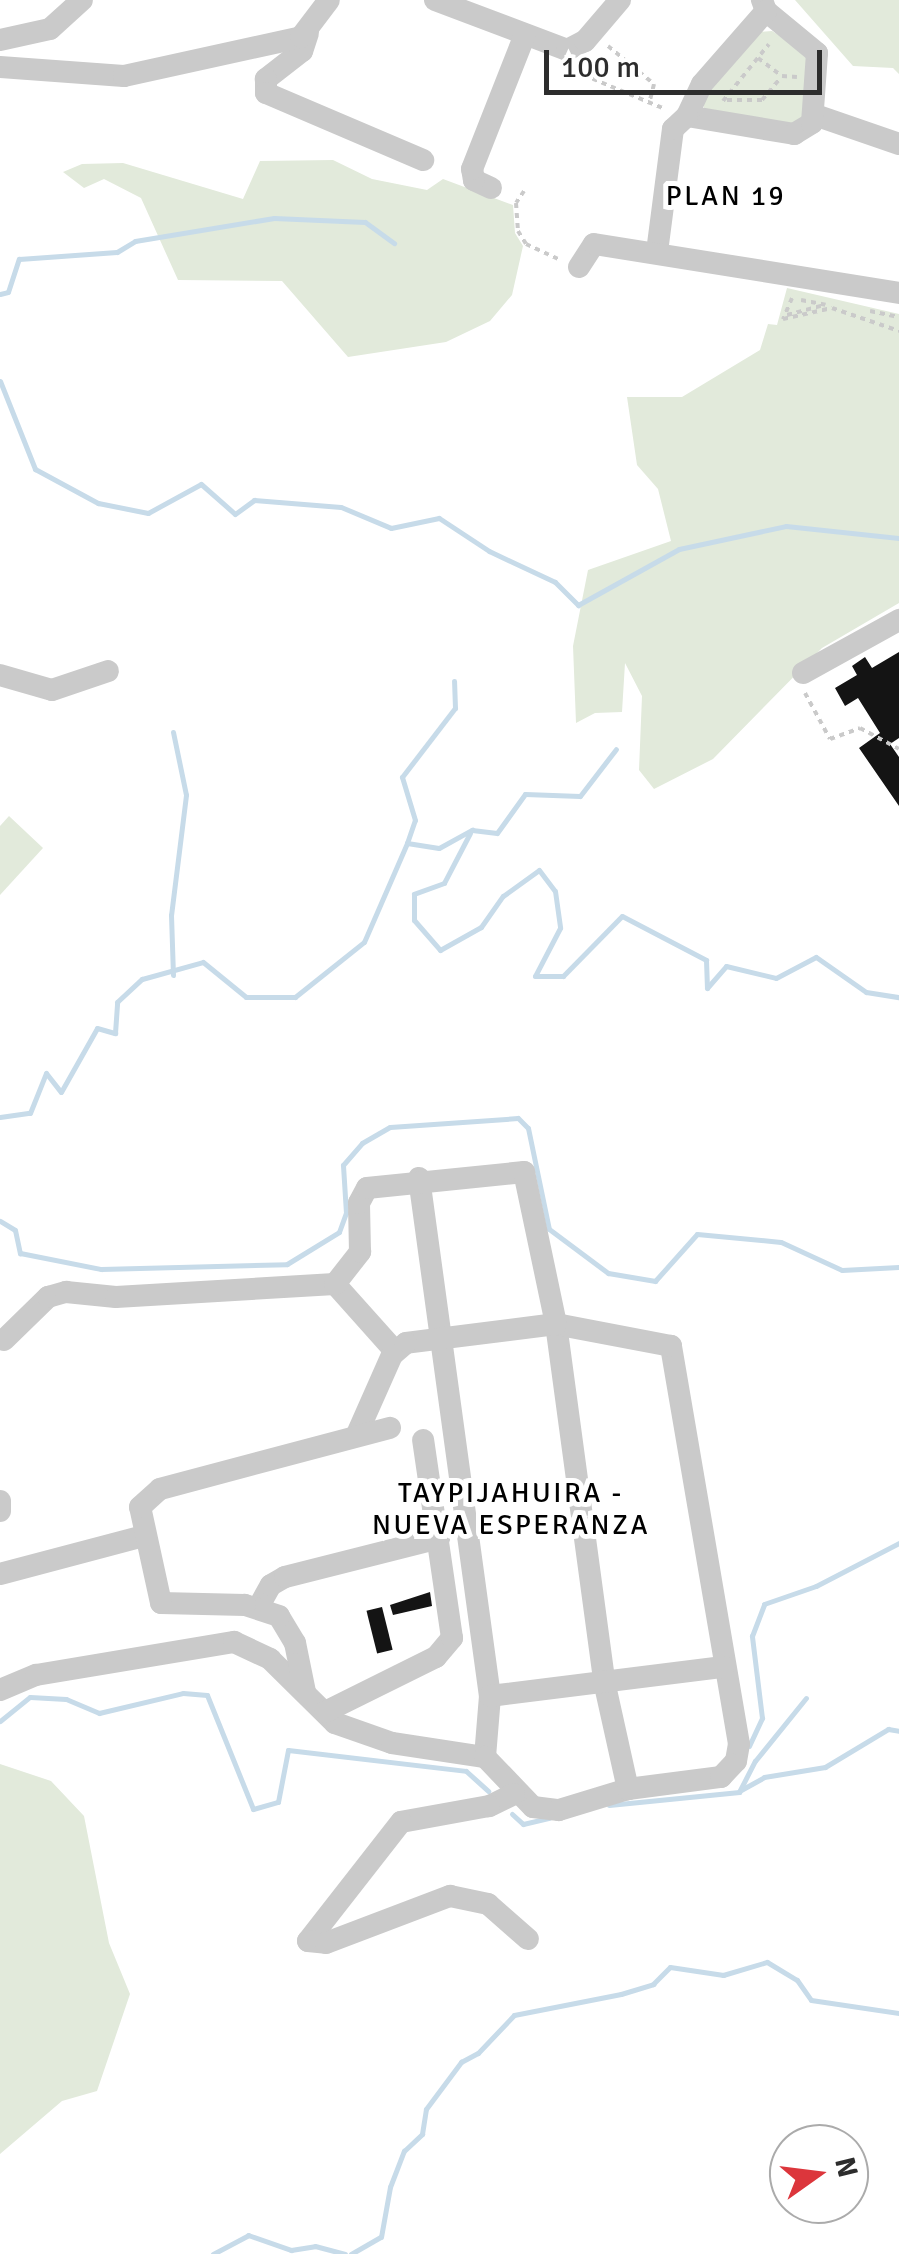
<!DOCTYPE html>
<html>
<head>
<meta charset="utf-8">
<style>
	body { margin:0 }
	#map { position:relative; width:899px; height:2254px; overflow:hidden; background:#fff; font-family:Signika,sans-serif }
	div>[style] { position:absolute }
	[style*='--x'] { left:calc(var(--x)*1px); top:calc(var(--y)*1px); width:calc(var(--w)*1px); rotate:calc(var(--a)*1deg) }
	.green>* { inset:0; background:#e2eadb }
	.stream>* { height:5px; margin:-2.5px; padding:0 2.5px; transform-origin:2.5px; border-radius:2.5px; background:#c7dbe9 }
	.building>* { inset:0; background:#141414; transform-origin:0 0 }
	.path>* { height:4px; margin-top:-2px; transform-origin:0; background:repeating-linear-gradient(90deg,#cacaca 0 5px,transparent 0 10px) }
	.minor>* { height:22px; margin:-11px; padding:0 11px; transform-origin:11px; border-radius:11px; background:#cacaca }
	span { translate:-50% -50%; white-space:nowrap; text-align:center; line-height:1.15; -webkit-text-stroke:10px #fff; paint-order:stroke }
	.neighbourhood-label { font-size:28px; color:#000; letter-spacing:2.5px }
	.north { position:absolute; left:769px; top:2124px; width:100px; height:100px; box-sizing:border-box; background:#fff; border:2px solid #ababab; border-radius:50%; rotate:76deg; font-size:28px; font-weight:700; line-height:40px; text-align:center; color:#2d2d2d }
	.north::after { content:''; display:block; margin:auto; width:35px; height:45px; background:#dc363c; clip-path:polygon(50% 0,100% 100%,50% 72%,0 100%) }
	.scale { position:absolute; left:544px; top:50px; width:278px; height:45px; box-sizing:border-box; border:5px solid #2d2d2d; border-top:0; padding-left:12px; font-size:30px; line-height:35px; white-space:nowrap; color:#2d2d2d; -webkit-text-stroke:8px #fff; paint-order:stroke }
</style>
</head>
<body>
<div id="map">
	<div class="green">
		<div style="clip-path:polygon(795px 0,899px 0,899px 74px,893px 68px,853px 66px)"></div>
		<div style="clip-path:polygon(772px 31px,808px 53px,808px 112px,793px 125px,704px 109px,703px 98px,759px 32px)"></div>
		<div style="clip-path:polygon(333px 160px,372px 179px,427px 190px,443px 179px,513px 205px,515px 233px,523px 246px,512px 295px,490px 321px,446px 342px,348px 357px,282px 281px,178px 280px,141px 198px,104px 179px,84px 188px,63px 172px,82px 164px,123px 163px,243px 199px,260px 161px)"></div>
		<div style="clip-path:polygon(787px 288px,899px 314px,899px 603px,822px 648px,713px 759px,654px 789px,639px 770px,642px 696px,625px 663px,622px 712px,595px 713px,576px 723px,573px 646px,588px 570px,671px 541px,658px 489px,637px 465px,627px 397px,682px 397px,760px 350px,768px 324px,777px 325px)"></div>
		<div style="clip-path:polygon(9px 816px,43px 848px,0 895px,0 826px)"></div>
		<div style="clip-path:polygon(0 1764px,51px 1781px,84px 1816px,109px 1943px,130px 1994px,97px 2091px,62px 2101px,0 2154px)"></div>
	</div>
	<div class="stream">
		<div style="--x:0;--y:294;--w:8;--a:-14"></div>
		<div style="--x:8;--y:292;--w:35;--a:-72"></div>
		<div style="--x:19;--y:259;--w:98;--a:-4.1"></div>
		<div style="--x:117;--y:252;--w:21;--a:-31"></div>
		<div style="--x:135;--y:241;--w:141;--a:-9.4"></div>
		<div style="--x:274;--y:218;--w:91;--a:2.5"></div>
		<div style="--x:365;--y:222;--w:36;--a:36"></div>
		<div style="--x:0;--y:381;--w:95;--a:68.3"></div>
		<div style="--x:35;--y:469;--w:72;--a:28.4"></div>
		<div style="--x:98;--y:503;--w:51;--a:11.3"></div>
		<div style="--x:148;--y:513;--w:60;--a:-28.7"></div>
		<div style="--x:201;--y:484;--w:45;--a:41.4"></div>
		<div style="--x:235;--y:514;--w:24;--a:-36"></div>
		<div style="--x:254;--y:500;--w:87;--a:4.6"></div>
		<div style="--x:341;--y:507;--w:54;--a:22.8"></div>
		<div style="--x:391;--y:528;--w:49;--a:-11.8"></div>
		<div style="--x:439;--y:518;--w:60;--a:33.4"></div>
		<div style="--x:489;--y:551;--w:73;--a:25.2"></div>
		<div style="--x:555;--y:582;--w:33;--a:45"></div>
		<div style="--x:578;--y:605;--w:115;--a:-29"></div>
		<div style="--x:679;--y:549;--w:109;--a:-12.1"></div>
		<div style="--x:786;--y:526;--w:114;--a:6.1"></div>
		<div style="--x:173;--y:732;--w:64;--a:78.3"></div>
		<div style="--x:186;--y:795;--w:121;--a:97.1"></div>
		<div style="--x:171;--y:915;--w:60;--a:88.1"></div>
		<div style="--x:470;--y:833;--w:56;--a:117.5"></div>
		<div style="--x:444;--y:883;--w:32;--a:160"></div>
		<div style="--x:414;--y:894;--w:26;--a:90"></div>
		<div style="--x:414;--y:920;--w:40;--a:49"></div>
		<div style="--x:440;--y:950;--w:47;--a:-29.3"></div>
		<div style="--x:481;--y:927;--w:38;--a:-55"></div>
		<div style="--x:503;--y:896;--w:44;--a:-35.8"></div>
		<div style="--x:539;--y:870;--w:26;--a:53"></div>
		<div style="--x:555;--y:891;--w:37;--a:82"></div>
		<div style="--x:560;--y:928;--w:54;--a:117.5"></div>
		<div style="--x:535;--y:976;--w:28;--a:0"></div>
		<div style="--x:563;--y:976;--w:84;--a:-45.5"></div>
		<div style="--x:622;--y:916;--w:95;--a:27.6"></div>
		<div style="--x:706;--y:960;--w:28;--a:88"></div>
		<div style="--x:707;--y:988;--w:29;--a:-49"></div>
		<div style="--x:726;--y:966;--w:51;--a:13.5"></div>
		<div style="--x:776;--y:978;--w:45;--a:-27.7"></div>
		<div style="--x:816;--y:957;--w:61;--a:35"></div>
		<div style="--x:866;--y:992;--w:33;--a:9"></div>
		<div style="--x:407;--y:843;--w:24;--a:-71"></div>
		<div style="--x:415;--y:820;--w:45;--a:-106.8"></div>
		<div style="--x:402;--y:777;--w:87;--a:-52.5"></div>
		<div style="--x:455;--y:708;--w:27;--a:-92"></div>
		<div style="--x:0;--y:1117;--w:30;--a:-8"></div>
		<div style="--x:30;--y:1113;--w:43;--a:-68.2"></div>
		<div style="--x:46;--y:1073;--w:24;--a:52"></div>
		<div style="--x:61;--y:1092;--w:73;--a:-60.6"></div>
		<div style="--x:97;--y:1028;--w:19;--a:16"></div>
		<div style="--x:115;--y:1033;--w:31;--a:-86"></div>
		<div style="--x:117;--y:1002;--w:34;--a:-43"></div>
		<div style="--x:142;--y:979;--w:63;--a:-15.6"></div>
		<div style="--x:203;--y:962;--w:55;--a:39.1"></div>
		<div style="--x:246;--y:997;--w:49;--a:0"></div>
		<div style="--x:295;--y:997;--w:88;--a:-38.6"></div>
		<div style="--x:364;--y:942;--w:108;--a:-66.5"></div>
		<div style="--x:407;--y:843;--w:32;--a:9"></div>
		<div style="--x:439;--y:848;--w:38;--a:-29"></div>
		<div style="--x:472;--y:830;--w:25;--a:7"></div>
		<div style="--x:497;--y:833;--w:48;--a:-54.3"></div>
		<div style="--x:525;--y:794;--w:55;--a:2.1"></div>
		<div style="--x:580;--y:796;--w:59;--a:-52.5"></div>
		<div style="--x:0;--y:1221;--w:17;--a:31"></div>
		<div style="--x:15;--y:1230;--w:24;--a:78"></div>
		<div style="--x:20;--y:1253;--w:83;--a:11.2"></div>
		<div style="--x:101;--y:1269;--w:186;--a:-1.5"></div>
		<div style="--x:287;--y:1264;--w:61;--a:-31.6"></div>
		<div style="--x:339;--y:1232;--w:20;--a:-70"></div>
		<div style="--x:346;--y:1213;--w:48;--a:-93.6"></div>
		<div style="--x:343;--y:1165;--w:29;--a:-49"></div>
		<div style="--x:362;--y:1143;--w:32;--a:-30"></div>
		<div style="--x:390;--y:1127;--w:128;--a:-4"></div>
		<div style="--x:518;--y:1118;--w:14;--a:45"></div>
		<div style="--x:528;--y:1128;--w:103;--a:78.3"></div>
		<div style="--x:549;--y:1229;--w:74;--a:36.7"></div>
		<div style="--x:608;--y:1273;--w:48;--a:9.7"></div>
		<div style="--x:655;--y:1281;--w:63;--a:-48.2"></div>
		<div style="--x:697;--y:1234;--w:84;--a:5.4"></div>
		<div style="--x:781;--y:1242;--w:67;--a:24.7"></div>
		<div style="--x:842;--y:1270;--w:57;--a:-3"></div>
		<div style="--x:0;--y:1721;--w:38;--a:-39"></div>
		<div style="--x:30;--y:1697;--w:36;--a:3"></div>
		<div style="--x:66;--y:1699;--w:36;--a:23"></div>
		<div style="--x:99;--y:1713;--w:86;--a:-13.4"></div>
		<div style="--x:183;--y:1693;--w:24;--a:5"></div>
		<div style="--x:207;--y:1695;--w:123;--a:68"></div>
		<div style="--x:253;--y:1809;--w:26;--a:-16"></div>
		<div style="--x:278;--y:1802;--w:53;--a:-79.1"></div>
		<div style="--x:288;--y:1750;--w:179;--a:6.7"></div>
		<div style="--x:466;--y:1771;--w:30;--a:42"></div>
		<div style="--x:749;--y:1746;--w:31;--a:-65"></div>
		<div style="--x:762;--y:1718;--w:83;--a:-97"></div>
		<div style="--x:752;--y:1636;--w:34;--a:-69"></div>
		<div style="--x:764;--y:1604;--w:55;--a:-19.1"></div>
		<div style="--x:816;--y:1586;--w:93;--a:-27.4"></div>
		<div style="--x:741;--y:1790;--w:26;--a:-29"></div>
		<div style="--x:764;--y:1777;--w:62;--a:-9.3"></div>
		<div style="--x:825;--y:1767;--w:74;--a:-31.1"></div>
		<div style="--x:888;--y:1729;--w:11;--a:10"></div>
		<div style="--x:609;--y:1805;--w:131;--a:-5.7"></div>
		<div style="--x:739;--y:1792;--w:35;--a:-63"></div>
		<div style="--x:755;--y:1761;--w:81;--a:-51"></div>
		<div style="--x:512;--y:1814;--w:15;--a:42"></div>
		<div style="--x:523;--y:1824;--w:27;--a:-13"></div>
		<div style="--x:213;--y:2254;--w:40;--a:-28"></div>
		<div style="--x:248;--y:2235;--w:46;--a:19.2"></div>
		<div style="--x:291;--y:2250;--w:24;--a:-9"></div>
		<div style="--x:315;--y:2246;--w:31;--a:15"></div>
		<div style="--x:351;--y:2254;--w:34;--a:-30"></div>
		<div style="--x:381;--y:2237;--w:51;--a:-79.8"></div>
		<div style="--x:390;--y:2187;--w:39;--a:-69"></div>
		<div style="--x:404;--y:2151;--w:25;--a:-43"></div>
		<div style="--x:422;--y:2134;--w:25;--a:-81"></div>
		<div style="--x:426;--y:2109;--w:59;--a:-53.3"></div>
		<div style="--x:461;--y:2062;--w:19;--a:-28"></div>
		<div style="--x:478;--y:2053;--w:52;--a:-46.5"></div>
		<div style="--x:514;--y:2015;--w:109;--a:-11.1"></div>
		<div style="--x:621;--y:1994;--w:34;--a:-17"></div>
		<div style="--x:653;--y:1984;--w:24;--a:-45"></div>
		<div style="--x:670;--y:1967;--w:54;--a:8.6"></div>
		<div style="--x:723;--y:1975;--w:46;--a:-16.5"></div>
		<div style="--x:767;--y:1962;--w:35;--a:31"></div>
		<div style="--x:797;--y:1980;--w:24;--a:55"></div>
		<div style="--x:811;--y:2000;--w:89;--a:8.4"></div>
	</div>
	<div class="building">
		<div style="clip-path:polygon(899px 652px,899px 738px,890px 744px,899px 757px,899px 806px,859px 748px,880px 733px,858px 698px,845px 706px,835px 688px,857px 675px,852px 666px,865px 657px,872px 668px)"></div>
		<div style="clip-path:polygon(430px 1592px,432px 1606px,393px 1615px,390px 1605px)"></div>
		<div style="left:382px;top:1607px;width:44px;height:16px;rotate:76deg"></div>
	</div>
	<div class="path">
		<div style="--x:608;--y:46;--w:60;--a:39.6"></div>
		<div style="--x:654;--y:84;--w:21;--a:104"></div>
		<div style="--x:758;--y:58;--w:30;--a:37"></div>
		<div style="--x:782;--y:76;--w:15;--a:4"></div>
		<div style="--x:574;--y:71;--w:99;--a:22.7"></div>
		<div style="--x:727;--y:100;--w:35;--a:0"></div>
		<div style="--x:762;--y:100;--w:30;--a:-50"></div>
		<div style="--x:723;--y:101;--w:73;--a:-51.1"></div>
		<div style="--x:524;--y:191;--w:14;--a:124"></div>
		<div style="--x:516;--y:203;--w:28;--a:86"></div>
		<div style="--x:518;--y:231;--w:15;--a:58"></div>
		<div style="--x:526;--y:244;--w:38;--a:25"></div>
		<div style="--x:792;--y:298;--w:23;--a:113"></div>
		<div style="--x:783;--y:319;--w:50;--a:-12.7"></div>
		<div style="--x:832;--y:308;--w:71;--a:18.9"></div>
		<div style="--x:801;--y:300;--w:25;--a:11"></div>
		<div style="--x:870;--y:311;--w:30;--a:12"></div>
		<div style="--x:787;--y:315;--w:35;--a:-15"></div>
		<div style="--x:805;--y:693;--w:52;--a:61.5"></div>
		<div style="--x:830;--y:739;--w:32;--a:-20"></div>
		<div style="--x:860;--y:728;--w:44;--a:28.3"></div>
	</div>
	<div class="minor">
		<div style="--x:435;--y:0;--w:141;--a:20.7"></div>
		<div style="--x:567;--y:50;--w:20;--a:-27"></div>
		<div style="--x:585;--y:41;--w:54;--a:-49.5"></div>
		<div style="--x:308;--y:33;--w:19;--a:108"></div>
		<div style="--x:302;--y:51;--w:46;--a:142.1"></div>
		<div style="--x:266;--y:79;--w:14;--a:90"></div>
		<div style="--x:266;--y:93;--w:171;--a:23.1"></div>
		<div style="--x:0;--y:40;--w:51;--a:-12.4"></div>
		<div style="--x:50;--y:29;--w:43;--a:-42.2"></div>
		<div style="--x:0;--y:67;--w:124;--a:4.2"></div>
		<div style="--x:124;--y:76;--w:181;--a:-12.4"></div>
		<div style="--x:301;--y:37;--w:46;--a:-52.9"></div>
		<div style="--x:815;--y:115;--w:89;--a:19"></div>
		<div style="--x:687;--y:116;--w:109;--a:9.5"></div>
		<div style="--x:794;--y:134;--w:21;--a:-31"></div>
		<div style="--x:812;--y:123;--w:70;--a:-85.9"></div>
		<div style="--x:817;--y:53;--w:66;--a:-140.5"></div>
		<div style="--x:766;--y:11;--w:12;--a:-110"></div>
		<div style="--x:687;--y:116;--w:35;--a:-65"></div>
		<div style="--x:702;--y:84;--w:97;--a:-48.8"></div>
		<div style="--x:491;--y:188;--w:19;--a:-155"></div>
		<div style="--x:474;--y:180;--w:11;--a:-100"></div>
		<div style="--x:472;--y:169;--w:142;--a:-68.5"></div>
		<div style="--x:657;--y:252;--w:124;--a:-82.6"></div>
		<div style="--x:673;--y:129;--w:19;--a:-43"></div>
		<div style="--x:579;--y:267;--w:27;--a:-57"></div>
		<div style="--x:594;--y:244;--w:309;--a:9.1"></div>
		<div style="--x:803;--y:673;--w:110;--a:-28.9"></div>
		<div style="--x:0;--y:675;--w:54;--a:16.1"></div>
		<div style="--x:52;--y:690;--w:59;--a:-18.7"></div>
		<div style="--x:419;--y:1178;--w:523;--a:82.2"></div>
		<div style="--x:490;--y:1696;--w:61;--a:94.7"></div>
		<div style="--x:335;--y:1284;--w:90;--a:48.2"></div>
		<div style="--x:4;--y:1340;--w:62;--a:-44.3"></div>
		<div style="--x:48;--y:1297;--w:19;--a:-16"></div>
		<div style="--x:66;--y:1292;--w:50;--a:5.7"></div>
		<div style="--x:116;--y:1297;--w:219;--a:-3.4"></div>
		<div style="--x:335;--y:1284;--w:41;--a:-52"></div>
		<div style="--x:360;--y:1252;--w:49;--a:-91.2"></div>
		<div style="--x:359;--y:1203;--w:17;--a:-62"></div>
		<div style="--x:367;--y:1188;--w:158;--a:-5.8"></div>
		<div style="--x:524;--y:1172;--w:155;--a:78.1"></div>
		<div style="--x:556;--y:1324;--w:360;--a:82.3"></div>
		<div style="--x:604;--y:1681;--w:111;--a:77.5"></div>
		<div style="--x:0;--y:1501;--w:10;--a:90"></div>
		<div style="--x:0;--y:1574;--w:149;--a:-14.8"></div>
		<div style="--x:258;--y:1608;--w:26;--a:-61"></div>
		<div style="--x:271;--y:1585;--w:16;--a:-30"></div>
		<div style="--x:285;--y:1577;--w:159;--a:-14.2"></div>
		<div style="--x:0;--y:1690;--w:39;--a:-23"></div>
		<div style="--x:36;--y:1675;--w:201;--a:-9.5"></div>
		<div style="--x:234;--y:1642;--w:40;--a:25"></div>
		<div style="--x:270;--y:1659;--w:91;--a:44.6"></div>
		<div style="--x:335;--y:1723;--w:60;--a:19.3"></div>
		<div style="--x:392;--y:1743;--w:94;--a:8.6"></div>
		<div style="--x:485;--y:1757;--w:69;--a:46.2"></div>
		<div style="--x:533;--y:1807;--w:26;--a:7"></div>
		<div style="--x:559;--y:1810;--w:72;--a:-16.9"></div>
		<div style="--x:628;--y:1789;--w:94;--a:-7.4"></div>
		<div style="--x:721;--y:1777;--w:22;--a:-47"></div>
		<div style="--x:736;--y:1761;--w:17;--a:-80"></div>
		<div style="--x:739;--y:1744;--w:404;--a:-99.7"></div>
		<div style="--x:671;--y:1346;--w:117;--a:-169.2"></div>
		<div style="--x:556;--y:1324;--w:151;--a:172.8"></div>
		<div style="--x:406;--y:1343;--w:18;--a:139"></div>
		<div style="--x:392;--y:1355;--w:86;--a:113.9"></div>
		<div style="--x:305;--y:1692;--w:50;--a:-101.5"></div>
		<div style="--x:295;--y:1643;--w:31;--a:-121"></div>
		<div style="--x:279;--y:1616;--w:36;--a:-162"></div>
		<div style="--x:245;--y:1605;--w:84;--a:-178.6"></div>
		<div style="--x:161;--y:1603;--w:98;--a:-102.3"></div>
		<div style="--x:140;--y:1507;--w:27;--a:-42"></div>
		<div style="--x:160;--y:1489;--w:238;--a:-14.9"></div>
		<div style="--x:490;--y:1696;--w:235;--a:-7.1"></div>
		<div style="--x:325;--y:1712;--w:124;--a:-26.4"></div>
		<div style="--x:436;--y:1657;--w:25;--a:-50"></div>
		<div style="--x:452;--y:1638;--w:200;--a:-98.3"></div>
		<div style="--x:514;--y:1794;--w:28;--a:154"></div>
		<div style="--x:489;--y:1806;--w:89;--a:169.7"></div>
		<div style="--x:401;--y:1822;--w:151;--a:128"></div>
		<div style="--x:308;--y:1941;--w:18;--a:6"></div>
		<div style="--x:326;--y:1943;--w:133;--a:-20.8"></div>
		<div style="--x:450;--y:1896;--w:39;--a:12"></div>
		<div style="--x:488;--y:1904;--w:53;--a:41.2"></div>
	</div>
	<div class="neighbourhood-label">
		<span style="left:726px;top:196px">PLAN 19</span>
		<span style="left:511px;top:1509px">TAYPIJAHUIRA -<br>NUEVA ESPERANZA</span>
	</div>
	<div class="north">N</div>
	<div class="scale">100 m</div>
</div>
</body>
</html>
